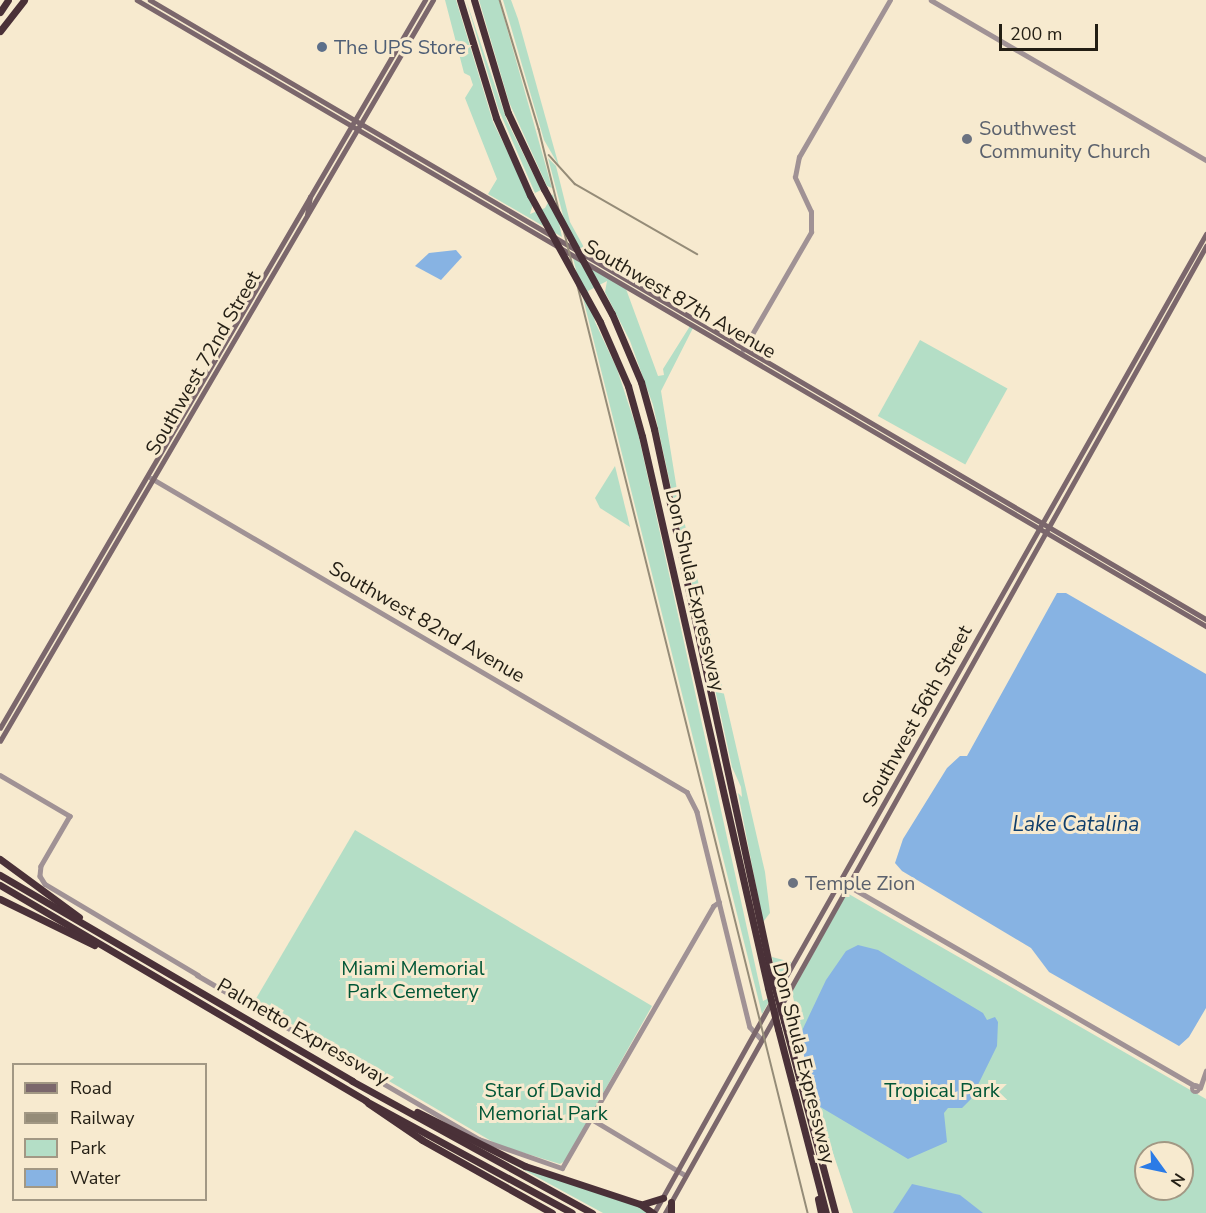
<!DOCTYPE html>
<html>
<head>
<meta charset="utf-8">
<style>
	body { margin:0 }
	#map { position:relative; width:1206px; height:1213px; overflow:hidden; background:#f7eacf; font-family:"Nunito Sans",sans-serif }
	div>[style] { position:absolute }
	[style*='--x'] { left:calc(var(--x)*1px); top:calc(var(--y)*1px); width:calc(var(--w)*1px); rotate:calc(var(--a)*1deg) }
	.green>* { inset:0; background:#b4dec6; transform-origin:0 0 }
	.water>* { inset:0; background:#87b3e3 }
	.tertiary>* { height:4.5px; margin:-2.25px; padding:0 2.25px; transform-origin:2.25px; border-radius:2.25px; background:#a09295 }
	.tertiary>.ring { margin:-2.25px; padding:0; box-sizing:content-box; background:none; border:4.5px solid #a09295; border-radius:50% }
	.secondary>* { height:4.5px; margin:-2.25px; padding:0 2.25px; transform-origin:2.25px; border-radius:2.25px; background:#7b676c }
	.motorway>* { height:7px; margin:-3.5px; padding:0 3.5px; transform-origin:3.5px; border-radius:3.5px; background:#4a3138 }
	.rail>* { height:1.5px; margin:-0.75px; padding:0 0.75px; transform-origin:0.75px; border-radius:0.75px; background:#958c78 }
	.motorway-bridge>* { height:7px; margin:-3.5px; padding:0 3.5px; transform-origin:3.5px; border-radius:3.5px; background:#4a3138 }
	.dots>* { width:16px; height:16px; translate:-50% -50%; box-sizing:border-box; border:3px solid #f7eacf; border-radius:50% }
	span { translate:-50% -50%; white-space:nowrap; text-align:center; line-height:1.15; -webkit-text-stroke:6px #f7eacf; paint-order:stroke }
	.service-label { font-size:20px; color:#4e5e75 }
	.left { translate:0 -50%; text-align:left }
	.worship-label { font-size:20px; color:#5b616d }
	.street-label { font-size:20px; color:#231e14 }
	.park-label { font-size:20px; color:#005636 }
	.water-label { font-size:21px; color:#103f6c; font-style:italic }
	.legend { position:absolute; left:12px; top:1063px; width:195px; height:138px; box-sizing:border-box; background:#f7eacf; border:2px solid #a29884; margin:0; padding:8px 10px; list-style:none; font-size:18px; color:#231e14 }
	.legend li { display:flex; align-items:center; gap:12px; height:30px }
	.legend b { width:30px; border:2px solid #a29884 }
	.north { position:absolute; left:1134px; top:1141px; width:60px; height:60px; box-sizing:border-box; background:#f7eacf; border:2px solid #a29884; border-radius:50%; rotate:123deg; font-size:16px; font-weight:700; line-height:24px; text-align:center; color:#231e14 }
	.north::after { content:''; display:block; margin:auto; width:21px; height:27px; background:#2b7be6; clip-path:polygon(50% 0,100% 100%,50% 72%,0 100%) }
	.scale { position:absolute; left:999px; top:24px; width:99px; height:27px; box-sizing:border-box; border:3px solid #231e14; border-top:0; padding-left:8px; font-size:18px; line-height:21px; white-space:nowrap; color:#231e14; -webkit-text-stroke:4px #f7eacf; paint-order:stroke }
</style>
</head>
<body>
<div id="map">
	<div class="green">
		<div style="clip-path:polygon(445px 0,456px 0,493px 122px,533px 204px,530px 214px,545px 208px,553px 194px,562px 237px,488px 194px,497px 179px,465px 98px,473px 85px,470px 76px,464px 73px)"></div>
		<div style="clip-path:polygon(466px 0,507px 121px,541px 190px,535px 193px,498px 108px)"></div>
		<div style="clip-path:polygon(479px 0,499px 0,552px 188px,547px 186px,509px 102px)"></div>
		<div style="clip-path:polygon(503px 0,511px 0,518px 19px,559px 166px,544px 140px)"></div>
		<div style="clip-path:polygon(548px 158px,556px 166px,570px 222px,586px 251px,570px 242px)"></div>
		<div style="clip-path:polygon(573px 258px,626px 289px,658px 376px,664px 375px,663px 369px,690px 326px,693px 328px,661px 391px,677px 490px,765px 872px,770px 913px,763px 922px,738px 793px,742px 797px,741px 787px,732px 767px,653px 405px,630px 341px,605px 292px,607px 281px,588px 291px,595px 322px,617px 369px,638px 433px,763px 1001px,769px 998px,781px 975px,775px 972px,772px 957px,791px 962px,762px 1014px)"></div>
		<div style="left:920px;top:340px;width:100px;height:87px;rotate:29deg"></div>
		<div style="clip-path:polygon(615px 466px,630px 527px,600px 508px,595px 498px)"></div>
		<div style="clip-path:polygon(355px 830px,652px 1006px,565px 1161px,560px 1164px,498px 1145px,254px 1002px)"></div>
		<div style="clip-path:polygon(evenodd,847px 893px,1206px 1099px,1206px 1213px,853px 1213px,817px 1105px,792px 992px,847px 893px,1146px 1153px,1182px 1153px,1182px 1189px,1146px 1189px,1146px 1153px)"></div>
		<div style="clip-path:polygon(504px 1159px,645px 1208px,650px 1213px,603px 1213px)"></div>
	</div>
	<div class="water">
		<div style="clip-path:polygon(456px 250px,462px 257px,441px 280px,415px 266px,429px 253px)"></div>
		<div style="clip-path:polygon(1057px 593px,1066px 593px,1206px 674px,1206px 1008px,1189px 1037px,1179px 1046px,1049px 972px,1031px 948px,902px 871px,895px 863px,903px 839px,947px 768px,960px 756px,967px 756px)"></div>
		<div style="clip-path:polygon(858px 945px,878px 950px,983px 1013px,987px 1020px,995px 1017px,998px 1022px,997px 1046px,971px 1099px,962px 1108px,948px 1108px,944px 1113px,947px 1142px,908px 1159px,817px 1105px,799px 1037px,826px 980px,846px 951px)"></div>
		<div style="clip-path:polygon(912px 1184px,960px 1195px,983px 1213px,893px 1213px)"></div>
	</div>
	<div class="tertiary">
		<div style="--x:931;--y:0;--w:318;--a:30.2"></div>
		<div style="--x:743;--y:350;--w:136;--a:-60"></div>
		<div style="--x:811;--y:232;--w:20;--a:-90"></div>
		<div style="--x:811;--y:212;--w:38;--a:-115"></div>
		<div style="--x:795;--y:177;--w:20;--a:-79"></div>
		<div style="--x:799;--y:157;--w:181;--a:-59.9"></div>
		<div style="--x:151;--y:478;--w:621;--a:30.36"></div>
		<div style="--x:687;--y:792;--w:22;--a:63"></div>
		<div style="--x:697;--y:812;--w:221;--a:76.2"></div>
		<div style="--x:750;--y:1027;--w:16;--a:47"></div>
		<div style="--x:0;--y:775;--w:81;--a:30.4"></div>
		<div style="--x:70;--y:816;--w:58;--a:120.1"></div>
		<div style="--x:41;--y:866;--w:10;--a:96"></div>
		<div style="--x:40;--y:876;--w:9;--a:58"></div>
		<div style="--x:45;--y:884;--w:178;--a:30.7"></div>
		<div style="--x:842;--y:882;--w:408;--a:30"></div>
		<div style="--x:197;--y:975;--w:326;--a:30.2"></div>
		<div style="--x:479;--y:1139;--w:88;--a:19.3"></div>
		<div style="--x:562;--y:1168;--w:302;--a:-60"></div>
		<div style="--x:713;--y:906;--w:7;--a:-34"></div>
		<div class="ring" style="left:1192px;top:1085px;width:3.5px;height:3.5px"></div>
		<div style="--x:1200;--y:1088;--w:18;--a:-71"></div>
		<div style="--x:593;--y:1120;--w:107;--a:30.9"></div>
	</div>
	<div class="secondary">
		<div style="--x:137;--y:0;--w:1239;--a:30.35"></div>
		<div style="--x:150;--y:0;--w:1224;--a:30.38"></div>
		<div style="--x:307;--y:215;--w:18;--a:-81"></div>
		<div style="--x:0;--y:728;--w:843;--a:-59.72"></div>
		<div style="--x:0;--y:741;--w:858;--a:-59.7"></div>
		<div style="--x:776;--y:994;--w:873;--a:-60.5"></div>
		<div style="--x:654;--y:1213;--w:243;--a:-60.9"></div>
		<div style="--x:665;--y:1213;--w:1108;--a:-60.77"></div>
	</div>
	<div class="motorway">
		<div style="--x:460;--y:0;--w:123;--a:73"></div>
		<div style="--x:496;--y:118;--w:84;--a:66.2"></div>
		<div style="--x:474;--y:0;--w:118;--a:73.3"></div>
		<div style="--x:508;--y:113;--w:84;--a:64.7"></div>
		<div style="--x:0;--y:12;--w:14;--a:-56"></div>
		<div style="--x:0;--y:31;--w:39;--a:-52"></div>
		<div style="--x:612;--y:314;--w:74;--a:66.9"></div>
		<div style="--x:641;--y:382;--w:49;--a:74.5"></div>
		<div style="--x:654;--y:429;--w:562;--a:77.87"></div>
		<div style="--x:600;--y:322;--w:70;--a:66.4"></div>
		<div style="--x:628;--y:386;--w:52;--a:74.4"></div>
		<div style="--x:642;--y:436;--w:566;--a:77.14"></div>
		<div style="--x:0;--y:859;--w:98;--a:36.3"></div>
		<div style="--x:0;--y:875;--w:408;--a:30.3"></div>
		<div style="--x:352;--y:1081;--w:274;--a:28.8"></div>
		<div style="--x:0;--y:885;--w:425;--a:30.5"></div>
		<div style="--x:366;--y:1101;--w:234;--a:28.5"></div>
		<div style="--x:0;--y:899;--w:105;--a:26.1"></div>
		<div style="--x:784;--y:1021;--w:199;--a:75.1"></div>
		<div style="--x:778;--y:1029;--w:190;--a:75.4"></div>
		<div style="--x:368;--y:1103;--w:65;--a:34.4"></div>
		<div style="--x:422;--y:1140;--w:149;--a:29.3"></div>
		<div style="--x:417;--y:1112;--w:121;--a:26.6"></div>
		<div style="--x:525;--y:1166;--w:121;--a:18.3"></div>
		<div style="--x:640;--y:1204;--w:16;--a:35"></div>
		<div style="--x:818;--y:1199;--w:14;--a:78"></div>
		<div style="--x:671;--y:1202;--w:11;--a:90"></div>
		<div style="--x:643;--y:1204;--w:21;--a:-17"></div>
	</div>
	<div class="rail">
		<div style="--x:500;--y:0;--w:135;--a:73.2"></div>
		<div style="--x:539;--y:129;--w:1117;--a:76.06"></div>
		<div style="--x:549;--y:155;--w:39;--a:48"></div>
		<div style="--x:575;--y:184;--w:141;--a:29.8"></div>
	</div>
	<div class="motorway-bridge">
		<div style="--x:544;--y:189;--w:142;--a:61.5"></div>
		<div style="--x:530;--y:195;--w:145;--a:61.1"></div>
		<div style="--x:772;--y:978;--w:45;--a:74.4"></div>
		<div style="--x:768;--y:988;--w:42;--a:76.3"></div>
	</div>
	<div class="dots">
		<div style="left:322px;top:47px;background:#5c6f8a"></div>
		<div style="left:967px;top:139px;background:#6b7280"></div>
		<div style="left:793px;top:883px;background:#6b7280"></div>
	</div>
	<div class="service-label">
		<span class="left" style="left:334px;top:47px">The UPS Store</span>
	</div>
	<div class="worship-label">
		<span class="left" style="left:979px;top:140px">Southwest<br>Community Church</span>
		<span class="left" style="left:805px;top:883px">Temple Zion</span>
	</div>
	<div class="street-label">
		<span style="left:680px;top:299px;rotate:30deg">Southwest 87th Avenue</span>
		<span style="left:203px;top:363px;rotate:-60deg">Southwest 72nd Street</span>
		<span style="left:695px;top:590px;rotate:77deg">Don Shula Expressway</span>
		<span style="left:427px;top:622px;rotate:30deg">Southwest 82nd Avenue</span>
		<span style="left:917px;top:716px;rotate:-61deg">Southwest 56th Street</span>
		<span style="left:303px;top:1032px;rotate:30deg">Palmetto Expressway</span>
		<span style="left:804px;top:1063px;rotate:76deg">Don Shula Expressway</span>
	</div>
	<div class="park-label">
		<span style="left:413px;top:980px">Miami Memorial<br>Park Cemetery</span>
		<span style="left:543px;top:1102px">Star of David<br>Memorial Park</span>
		<span style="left:942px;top:1090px">Tropical Park</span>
	</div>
	<div class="water-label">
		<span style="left:1076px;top:824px">Lake Catalina</span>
	</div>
	<ul class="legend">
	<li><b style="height:8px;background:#7b676c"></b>Road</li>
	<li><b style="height:8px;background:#958c78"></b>Railway</li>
	<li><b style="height:16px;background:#b4dec6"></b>Park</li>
	<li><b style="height:16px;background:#87b3e3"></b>Water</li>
	</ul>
	<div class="north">N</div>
	<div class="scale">200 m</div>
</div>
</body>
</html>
